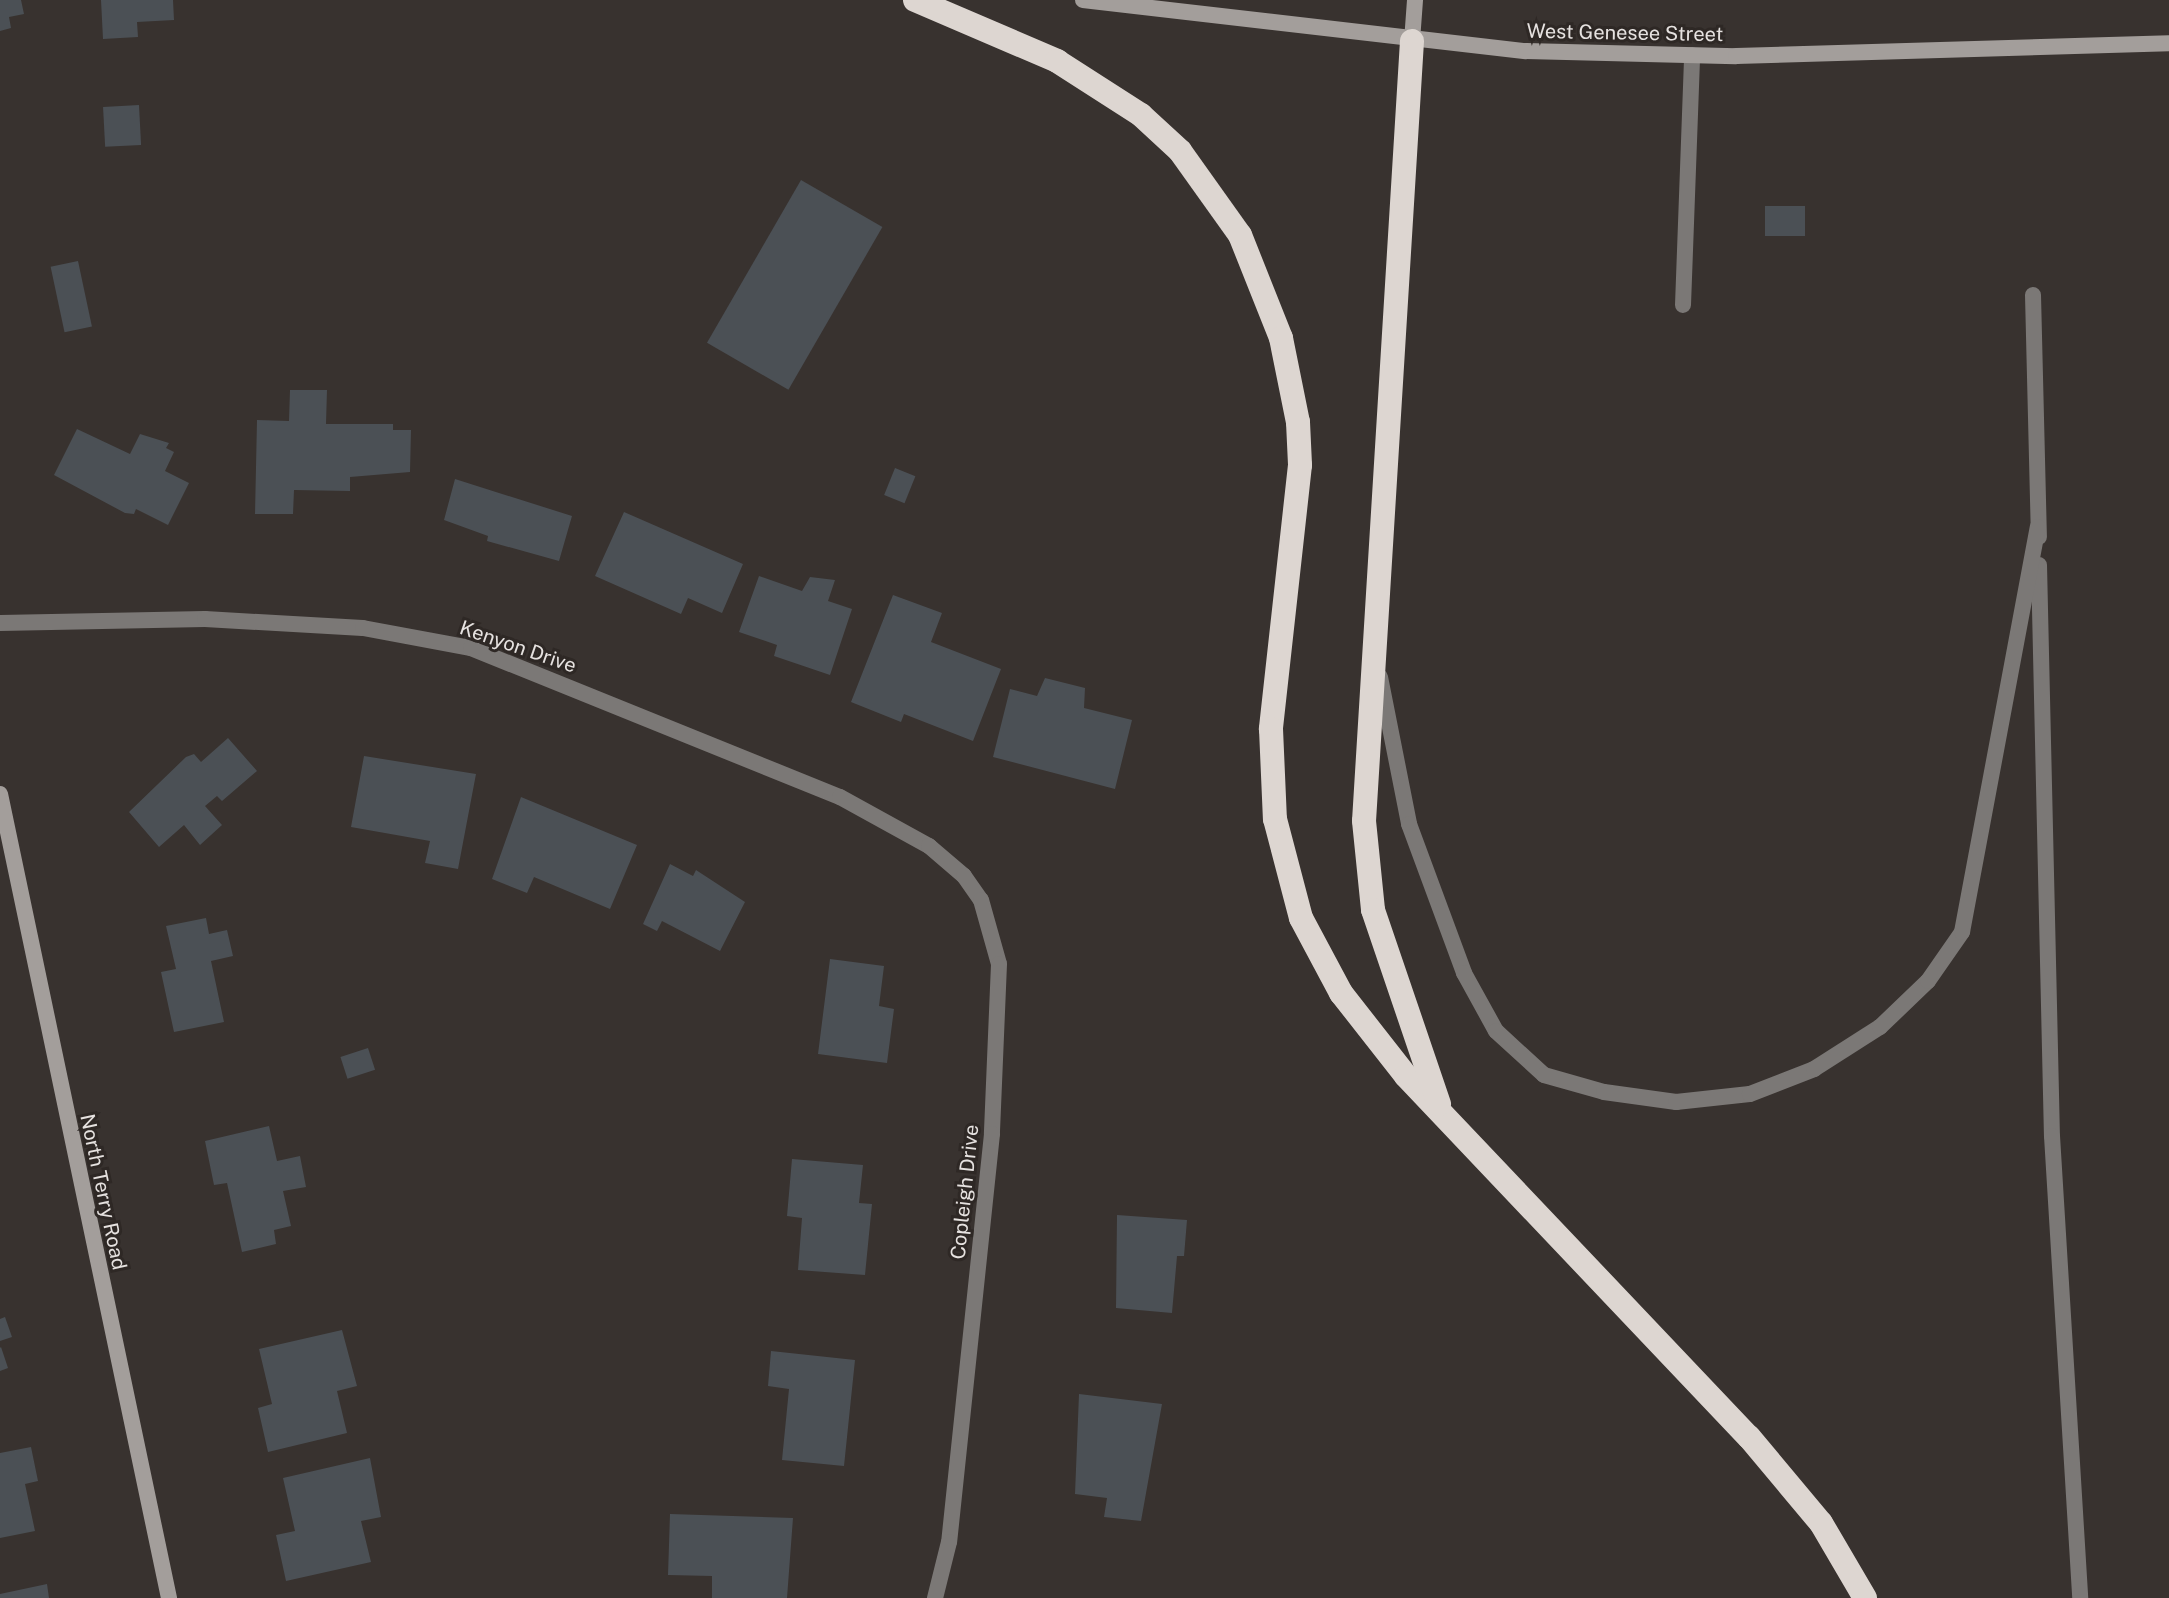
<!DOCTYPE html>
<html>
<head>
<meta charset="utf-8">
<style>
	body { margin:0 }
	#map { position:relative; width:2169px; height:1598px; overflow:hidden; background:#38322f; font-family:"Public Sans",sans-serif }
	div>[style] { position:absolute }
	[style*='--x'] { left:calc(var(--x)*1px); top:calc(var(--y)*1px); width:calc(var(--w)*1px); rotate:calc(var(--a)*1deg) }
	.building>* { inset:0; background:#4b5055; transform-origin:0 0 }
	.lane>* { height:16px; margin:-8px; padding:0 8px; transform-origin:8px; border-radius:8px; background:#7b7876 }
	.street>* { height:16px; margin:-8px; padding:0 8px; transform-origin:8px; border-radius:8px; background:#7b7876 }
	.secondary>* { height:16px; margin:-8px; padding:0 8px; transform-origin:8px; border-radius:8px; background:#a39e9b }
	.highway>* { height:24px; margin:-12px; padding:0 12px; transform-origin:12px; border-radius:12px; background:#ddd6d1 }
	span { translate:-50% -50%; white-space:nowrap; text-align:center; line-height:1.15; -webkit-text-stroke:6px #2e2825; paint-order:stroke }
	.street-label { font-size:20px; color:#e6e2e0 }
</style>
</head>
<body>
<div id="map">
	<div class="building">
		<div style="clip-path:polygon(0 0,21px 0,24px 14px,9px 17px,11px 28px,0 31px)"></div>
		<div style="clip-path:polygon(101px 0,173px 0,174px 20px,137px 22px,138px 37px,103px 39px)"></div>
		<div style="left:139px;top:105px;width:40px;height:36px;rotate:87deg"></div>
		<div style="left:801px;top:180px;width:94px;height:188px;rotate:30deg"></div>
		<div style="left:1805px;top:206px;width:30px;height:40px;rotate:90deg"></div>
		<div style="left:78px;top:261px;width:67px;height:28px;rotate:78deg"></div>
		<div style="clip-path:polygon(290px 390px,327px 390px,326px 424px,393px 424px,393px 430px,411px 430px,410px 472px,350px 477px,350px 491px,294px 490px,293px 514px,255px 514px,257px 420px,289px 421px)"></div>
		<div style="clip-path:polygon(77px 429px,130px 454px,140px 434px,169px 443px,166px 448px,174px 452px,165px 471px,189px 483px,168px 525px,136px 509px,134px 514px,125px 513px,54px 475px)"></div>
		<div style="left:895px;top:468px;width:22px;height:29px;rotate:22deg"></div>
		<div style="clip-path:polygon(455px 479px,572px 516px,559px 561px,487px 541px,488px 536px,444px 520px)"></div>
		<div style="clip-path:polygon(624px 512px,743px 564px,722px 613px,688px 598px,681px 614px,595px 576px)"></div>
		<div style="clip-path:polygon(759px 576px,802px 591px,810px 577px,835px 580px,828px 601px,852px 609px,830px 675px,774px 656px,777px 645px,739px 632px)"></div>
		<div style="clip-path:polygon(893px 595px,942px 613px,931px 642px,1001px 669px,973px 741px,904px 714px,901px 722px,851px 702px)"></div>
		<div style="clip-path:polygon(1045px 678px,1085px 688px,1084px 708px,1132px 720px,1115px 789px,993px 757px,1010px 689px,1037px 696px)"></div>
		<div style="clip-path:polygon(228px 738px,257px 771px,222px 801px,217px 796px,205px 806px,222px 825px,200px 845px,184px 825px,159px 847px,129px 812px,186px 757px,194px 754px,201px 762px)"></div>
		<div style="clip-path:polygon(364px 756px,476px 774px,458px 869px,425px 863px,430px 841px,351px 827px)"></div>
		<div style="clip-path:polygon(521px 797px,637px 845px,610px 909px,534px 877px,527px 893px,492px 879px)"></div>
		<div style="clip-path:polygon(670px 864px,693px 876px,696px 870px,745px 902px,720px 951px,662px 921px,657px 931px,643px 924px)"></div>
		<div style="clip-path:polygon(206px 918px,209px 934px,227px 930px,233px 956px,211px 961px,224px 1022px,174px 1032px,161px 972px,176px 969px,166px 926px)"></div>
		<div style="clip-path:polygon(830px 959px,884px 966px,879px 1006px,894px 1009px,887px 1063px,818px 1054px)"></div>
		<div style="left:368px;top:1048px;width:23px;height:29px;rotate:72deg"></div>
		<div style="clip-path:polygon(269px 1126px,277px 1161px,300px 1156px,306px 1187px,283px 1191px,291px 1226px,274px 1230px,276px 1244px,242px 1252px,227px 1183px,214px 1185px,205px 1141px)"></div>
		<div style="clip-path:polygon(792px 1159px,863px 1165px,859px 1203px,872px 1204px,865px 1275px,798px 1270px,802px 1218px,787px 1216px)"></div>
		<div style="clip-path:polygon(1117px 1215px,1187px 1220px,1184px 1256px,1177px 1256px,1172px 1313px,1116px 1308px)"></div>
		<div style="clip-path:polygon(5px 1317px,12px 1337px,0 1341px,0 1319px)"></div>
		<div style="clip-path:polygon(342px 1330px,357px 1386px,337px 1391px,347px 1433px,268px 1452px,258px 1408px,272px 1404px,259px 1349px)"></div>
		<div style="clip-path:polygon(1px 1347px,8px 1368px,0 1371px,0 1348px)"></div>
		<div style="clip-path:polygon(771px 1351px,855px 1360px,844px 1466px,782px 1460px,789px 1389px,768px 1386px)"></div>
		<div style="clip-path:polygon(1079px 1394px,1162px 1404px,1141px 1521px,1104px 1517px,1107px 1498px,1075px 1494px)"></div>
		<div style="clip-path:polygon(31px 1447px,38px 1481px,25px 1484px,35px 1531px,0 1538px,0 1453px)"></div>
		<div style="clip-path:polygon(370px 1458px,381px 1517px,361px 1521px,371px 1562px,286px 1581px,276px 1535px,295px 1531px,283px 1478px)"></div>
		<div style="clip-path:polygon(670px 1514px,793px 1518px,787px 1598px,712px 1598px,712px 1576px,668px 1575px)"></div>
		<div style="clip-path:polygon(47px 1584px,49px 1598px,0 1598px,0 1594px)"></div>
	</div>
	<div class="lane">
		<div style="--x:2033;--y:295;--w:242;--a:88.6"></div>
		<div style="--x:1683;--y:305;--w:250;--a:-87.9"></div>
		<div style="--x:2039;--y:565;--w:571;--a:88.7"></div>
		<div style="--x:2052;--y:1136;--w:463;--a:86.5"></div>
		<div style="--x:1380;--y:677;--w:150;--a:78.8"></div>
		<div style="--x:1409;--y:824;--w:159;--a:69.7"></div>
		<div style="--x:1464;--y:973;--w:66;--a:61.1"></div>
		<div style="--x:1496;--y:1031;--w:65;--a:42.5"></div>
		<div style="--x:1544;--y:1075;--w:62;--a:15.8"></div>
		<div style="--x:1604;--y:1092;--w:73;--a:7.9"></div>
		<div style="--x:1676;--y:1102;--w:74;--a:-6.2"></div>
		<div style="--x:1750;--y:1094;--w:69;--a:-21.3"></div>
		<div style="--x:1814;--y:1069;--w:78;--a:-32.5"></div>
		<div style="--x:1880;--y:1027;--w:66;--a:-43.8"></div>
		<div style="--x:1928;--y:981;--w:60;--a:-55.2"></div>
		<div style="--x:1962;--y:932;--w:412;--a:-79.4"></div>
	</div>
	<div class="street">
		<div style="--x:0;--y:623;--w:205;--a:-1.1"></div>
		<div style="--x:205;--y:619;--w:158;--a:3.3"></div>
		<div style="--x:363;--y:628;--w:110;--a:10.5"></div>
		<div style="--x:471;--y:648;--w:398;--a:22"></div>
		<div style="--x:840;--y:797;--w:102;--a:28.8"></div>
		<div style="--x:929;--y:846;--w:46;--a:40.6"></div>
		<div style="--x:964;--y:876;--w:29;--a:55"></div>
		<div style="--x:981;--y:900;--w:66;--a:74.3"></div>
		<div style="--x:999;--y:964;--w:170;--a:92.4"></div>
		<div style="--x:992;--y:1134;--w:410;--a:96"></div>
		<div style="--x:949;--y:1542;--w:58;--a:104"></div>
	</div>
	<div class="secondary">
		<div style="--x:1083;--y:0;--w:446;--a:6.6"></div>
		<div style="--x:1526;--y:51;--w:210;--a:1.4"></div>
		<div style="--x:1736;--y:56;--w:433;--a:-1.7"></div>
		<div style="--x:1412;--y:41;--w:41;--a:-85.8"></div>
		<div style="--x:0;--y:794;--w:822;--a:78.13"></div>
	</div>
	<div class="highway">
		<div style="--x:915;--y:0;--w:155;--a:23.2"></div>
		<div style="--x:1057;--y:61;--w:100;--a:32.7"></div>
		<div style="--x:1141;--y:115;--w:53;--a:42.7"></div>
		<div style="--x:1180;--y:151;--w:103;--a:54.5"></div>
		<div style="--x:1240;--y:235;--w:111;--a:68.3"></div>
		<div style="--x:1281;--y:338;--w:86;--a:78.6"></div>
		<div style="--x:1298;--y:422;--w:43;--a:87.3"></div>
		<div style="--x:1300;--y:465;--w:266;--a:96.3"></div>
		<div style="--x:1271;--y:729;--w:90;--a:87.5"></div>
		<div style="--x:1275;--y:819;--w:102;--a:75.3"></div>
		<div style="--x:1301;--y:918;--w:85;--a:61.9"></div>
		<div style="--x:1341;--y:993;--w:105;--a:51.9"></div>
		<div style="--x:1406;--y:1076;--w:498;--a:46.5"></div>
		<div style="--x:1749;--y:1437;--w:112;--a:50.1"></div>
		<div style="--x:1821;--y:1523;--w:87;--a:59.6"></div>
		<div style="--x:1412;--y:41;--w:781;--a:93.52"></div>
		<div style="--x:1364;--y:821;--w:89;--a:84.2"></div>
		<div style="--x:1373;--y:910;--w:205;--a:71.2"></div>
	</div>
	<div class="street-label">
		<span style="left:1625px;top:33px;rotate:1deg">West Genesee Street</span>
		<span style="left:518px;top:647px;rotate:19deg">Kenyon Drive</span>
		<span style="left:103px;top:1192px;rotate:78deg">North Terry Road</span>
		<span style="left:965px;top:1192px;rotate:-84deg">Copleigh Drive</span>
	</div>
</div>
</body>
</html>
